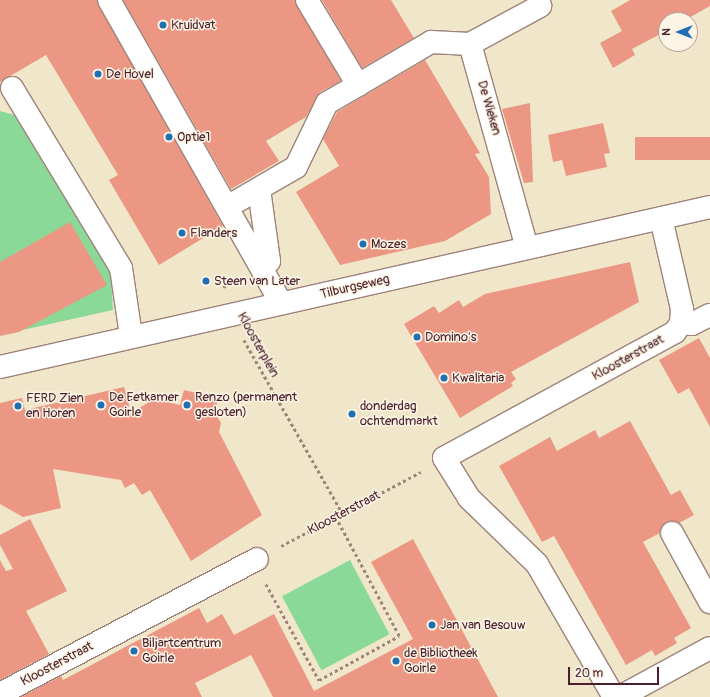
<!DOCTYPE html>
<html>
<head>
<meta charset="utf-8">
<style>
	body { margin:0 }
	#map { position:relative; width:710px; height:697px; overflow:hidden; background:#f0e7ca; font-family:Pangolin,sans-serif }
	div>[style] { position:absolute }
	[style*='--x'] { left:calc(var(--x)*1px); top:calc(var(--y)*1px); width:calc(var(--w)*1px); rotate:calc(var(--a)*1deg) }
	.green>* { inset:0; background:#8bd998; transform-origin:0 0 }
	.building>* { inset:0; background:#eb9783; transform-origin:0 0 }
	.path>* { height:2.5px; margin-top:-1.25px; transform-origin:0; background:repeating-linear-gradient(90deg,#9d837a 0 3px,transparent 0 6px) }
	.roads { filter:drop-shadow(1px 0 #9d837a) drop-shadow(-1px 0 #9d837a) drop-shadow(0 1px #9d837a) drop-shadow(0 -1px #9d837a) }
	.minor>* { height:22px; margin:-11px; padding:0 11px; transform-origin:11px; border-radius:11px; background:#fff }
	.dots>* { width:11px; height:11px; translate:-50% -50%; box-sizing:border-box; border:2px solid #fcf5e5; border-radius:50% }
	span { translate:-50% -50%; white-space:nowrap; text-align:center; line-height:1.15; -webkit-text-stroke:3px #fcf5e5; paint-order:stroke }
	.poi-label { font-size:13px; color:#4a1f2b }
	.left { translate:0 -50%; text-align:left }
	.street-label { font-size:13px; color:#4a1f2b }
	.north { position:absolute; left:658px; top:12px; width:40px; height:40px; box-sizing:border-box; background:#fcf5e5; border:1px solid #b59f9b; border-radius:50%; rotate:270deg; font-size:11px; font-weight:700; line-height:16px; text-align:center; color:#4a1f2b }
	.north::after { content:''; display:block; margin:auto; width:14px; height:18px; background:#1f6fb2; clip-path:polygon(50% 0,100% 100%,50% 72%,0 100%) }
	.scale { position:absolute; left:568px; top:667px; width:91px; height:18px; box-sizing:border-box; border:2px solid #4a1f2b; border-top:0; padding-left:5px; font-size:12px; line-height:14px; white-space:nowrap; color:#4a1f2b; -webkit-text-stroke:3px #fcf5e5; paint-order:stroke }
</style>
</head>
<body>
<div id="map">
	<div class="green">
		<div style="clip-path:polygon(0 111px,26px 118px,111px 275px,113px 310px,0 335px)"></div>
		<div style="left:350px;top:560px;width:84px;height:77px;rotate:62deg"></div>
	</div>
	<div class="building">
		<div style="clip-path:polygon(0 0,97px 0,223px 226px,159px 265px,109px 180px,118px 175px,46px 55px,0 82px)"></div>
		<div style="clip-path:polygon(123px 0,295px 0,341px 81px,320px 92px,306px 117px,266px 141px,279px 161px,231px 189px)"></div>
		<div style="clip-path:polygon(322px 0,391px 0,414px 38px,362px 68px)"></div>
		<div style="clip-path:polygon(630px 0,710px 0,710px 6px,685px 20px,666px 20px,666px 31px,632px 49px,635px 55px,613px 68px,600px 43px,622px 31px,611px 11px)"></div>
		<div style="clip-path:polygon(425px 60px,480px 153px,475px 154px,489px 177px,491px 214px,445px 241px,340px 265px,296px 192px,339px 166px,323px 139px,337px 112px)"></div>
		<div style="clip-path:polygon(530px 103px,533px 182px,524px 183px,502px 109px)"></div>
		<div style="clip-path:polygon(603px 123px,610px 153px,604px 154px,607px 167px,566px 176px,562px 160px,553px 162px,548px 135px)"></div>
		<div style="left:710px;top:137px;width:23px;height:75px;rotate:90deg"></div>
		<div style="clip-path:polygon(70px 222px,107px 285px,19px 332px,0 336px,0 262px)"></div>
		<div style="clip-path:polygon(630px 262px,639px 302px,511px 372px,516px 379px,511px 383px,513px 386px,460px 418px,404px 324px,434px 306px,439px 313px,459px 300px,463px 307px,485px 294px)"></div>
		<div style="clip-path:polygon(699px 338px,710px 358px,710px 427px,689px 388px,678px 394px,659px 360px)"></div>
		<div style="clip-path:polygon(124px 387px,131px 413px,154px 399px,180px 405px,184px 390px,218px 398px,215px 413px,221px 423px,219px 432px,262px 515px,191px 561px,150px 490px,142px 495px,134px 483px,125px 488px,121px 480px,53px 469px,61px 508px,23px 517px,0 504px,0 403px,22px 398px,25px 410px)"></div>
		<div style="clip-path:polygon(630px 421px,671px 495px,680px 490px,694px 515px,679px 523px,666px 522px,660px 533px,643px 542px,691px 628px,674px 638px,677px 643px,655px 656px,652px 650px,626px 665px,554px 536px,542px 542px,499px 466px,550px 437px,557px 451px,595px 430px,599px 438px)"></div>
		<div style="clip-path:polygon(30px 519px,67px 591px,26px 611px,49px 654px,0 680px,0 560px,6px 571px,13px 569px,0 545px,0 535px)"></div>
		<div style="clip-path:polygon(413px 539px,498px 697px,273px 697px,251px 655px,195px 683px,202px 697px,21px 697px,61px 676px,63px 680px,199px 608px,207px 623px,222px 614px,234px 635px,274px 614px,314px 691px,413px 639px,371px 562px)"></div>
	</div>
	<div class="path">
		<div style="--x:223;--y:287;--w:16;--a:-30"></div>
		<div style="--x:244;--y:340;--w:200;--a:60.4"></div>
		<div style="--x:281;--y:546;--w:158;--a:-27.9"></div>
		<div style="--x:266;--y:584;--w:110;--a:61.1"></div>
		<div style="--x:319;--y:680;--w:91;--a:-28.8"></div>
		<div style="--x:399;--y:636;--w:134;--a:-118.1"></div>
	</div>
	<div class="roads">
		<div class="minor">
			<div style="--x:109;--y:0;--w:348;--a:60.4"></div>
			<div style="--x:358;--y:85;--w:85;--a:-30.5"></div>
			<div style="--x:431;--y:42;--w:39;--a:3"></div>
			<div style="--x:12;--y:88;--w:210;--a:58.8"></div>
			<div style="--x:121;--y:268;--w:69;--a:81.6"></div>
			<div style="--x:259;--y:189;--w:73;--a:82.1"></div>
			<div style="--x:269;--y:261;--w:10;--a:156"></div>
			<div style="--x:227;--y:207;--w:80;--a:-30.1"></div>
			<div style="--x:296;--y:167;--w:71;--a:-64.2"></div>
			<div style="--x:327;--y:103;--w:36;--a:-30"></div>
			<div style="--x:358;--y:85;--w:99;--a:-121"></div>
			<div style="--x:527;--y:248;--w:212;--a:-105.6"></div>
			<div style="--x:470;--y:44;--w:80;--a:-28.5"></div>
			<div style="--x:681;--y:323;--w:11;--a:5"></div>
			<div style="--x:692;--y:324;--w:20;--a:-27"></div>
			<div style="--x:0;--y:367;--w:728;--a:-12.7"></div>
			<div style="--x:672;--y:533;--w:79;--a:61.2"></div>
			<div style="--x:0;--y:694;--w:290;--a:-27.7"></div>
			<div style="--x:614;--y:697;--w:154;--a:-120.1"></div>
			<div style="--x:537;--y:564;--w:95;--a:-135.9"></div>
			<div style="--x:469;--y:498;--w:47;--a:-122"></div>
			<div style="--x:444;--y:458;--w:263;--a:-28.6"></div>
			<div style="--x:675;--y:332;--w:11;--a:-56"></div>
			<div style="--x:681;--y:323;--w:14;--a:-86"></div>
			<div style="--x:682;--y:309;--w:93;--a:-103"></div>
			<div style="--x:620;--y:697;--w:102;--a:-28.6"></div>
		</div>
	</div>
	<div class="dots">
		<div style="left:163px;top:25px;background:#1f6fb2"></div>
		<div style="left:98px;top:74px;background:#1f6fb2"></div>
		<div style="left:169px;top:137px;background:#1f6fb2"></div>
		<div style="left:182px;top:233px;background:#1f6fb2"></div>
		<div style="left:363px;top:244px;background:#1f6fb2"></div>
		<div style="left:206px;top:281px;background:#1f6fb2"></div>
		<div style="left:417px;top:337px;background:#1f6fb2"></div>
		<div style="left:444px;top:378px;background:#1f6fb2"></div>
		<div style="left:101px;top:405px;background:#1f6fb2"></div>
		<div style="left:187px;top:405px;background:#1f6fb2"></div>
		<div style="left:18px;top:406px;background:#1f6fb2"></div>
		<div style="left:352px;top:414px;background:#1f6fb2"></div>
		<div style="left:432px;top:625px;background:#1f6fb2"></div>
		<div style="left:134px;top:651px;background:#1f6fb2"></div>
		<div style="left:396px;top:661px;background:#1f6fb2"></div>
	</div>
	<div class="poi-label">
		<span class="left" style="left:171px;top:25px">Kruidvat</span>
		<span class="left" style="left:106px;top:74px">De Hovel</span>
		<span class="left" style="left:177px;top:137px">Optie1</span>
		<span class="left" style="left:190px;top:233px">Flanders</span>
		<span class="left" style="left:371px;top:244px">Mozes</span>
		<span class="left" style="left:214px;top:281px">Steen van Later</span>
		<span class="left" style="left:425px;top:337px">Domino's</span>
		<span class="left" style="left:452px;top:378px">Kwalitaria</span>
		<span class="left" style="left:109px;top:405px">De Eetkamer<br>Goirle</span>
		<span class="left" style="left:195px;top:405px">Renzo (permanent<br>gesloten)</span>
		<span class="left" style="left:26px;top:406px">FERD Zien<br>en Horen</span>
		<span class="left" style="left:360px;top:414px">donderdag<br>ochtendmarkt</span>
		<span class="left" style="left:440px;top:625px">Jan van Besouw</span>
		<span class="left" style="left:142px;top:651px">Biljartcentrum<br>Goirle</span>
		<span class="left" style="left:404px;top:661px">de Bibliotheek<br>Goirle</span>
	</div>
	<div class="street-label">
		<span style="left:489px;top:108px;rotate:74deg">De Wieken</span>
		<span style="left:355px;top:287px;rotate:-13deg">Tilburgseweg</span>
		<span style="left:258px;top:345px;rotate:61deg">Kloosterplein</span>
		<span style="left:628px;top:358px;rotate:-29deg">Kloosterstraat</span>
		<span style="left:344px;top:513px;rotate:-28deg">Kloosterstraat</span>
		<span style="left:57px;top:664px;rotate:-28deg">Kloosterstraat</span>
	</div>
	<div class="north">N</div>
	<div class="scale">20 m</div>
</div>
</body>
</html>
